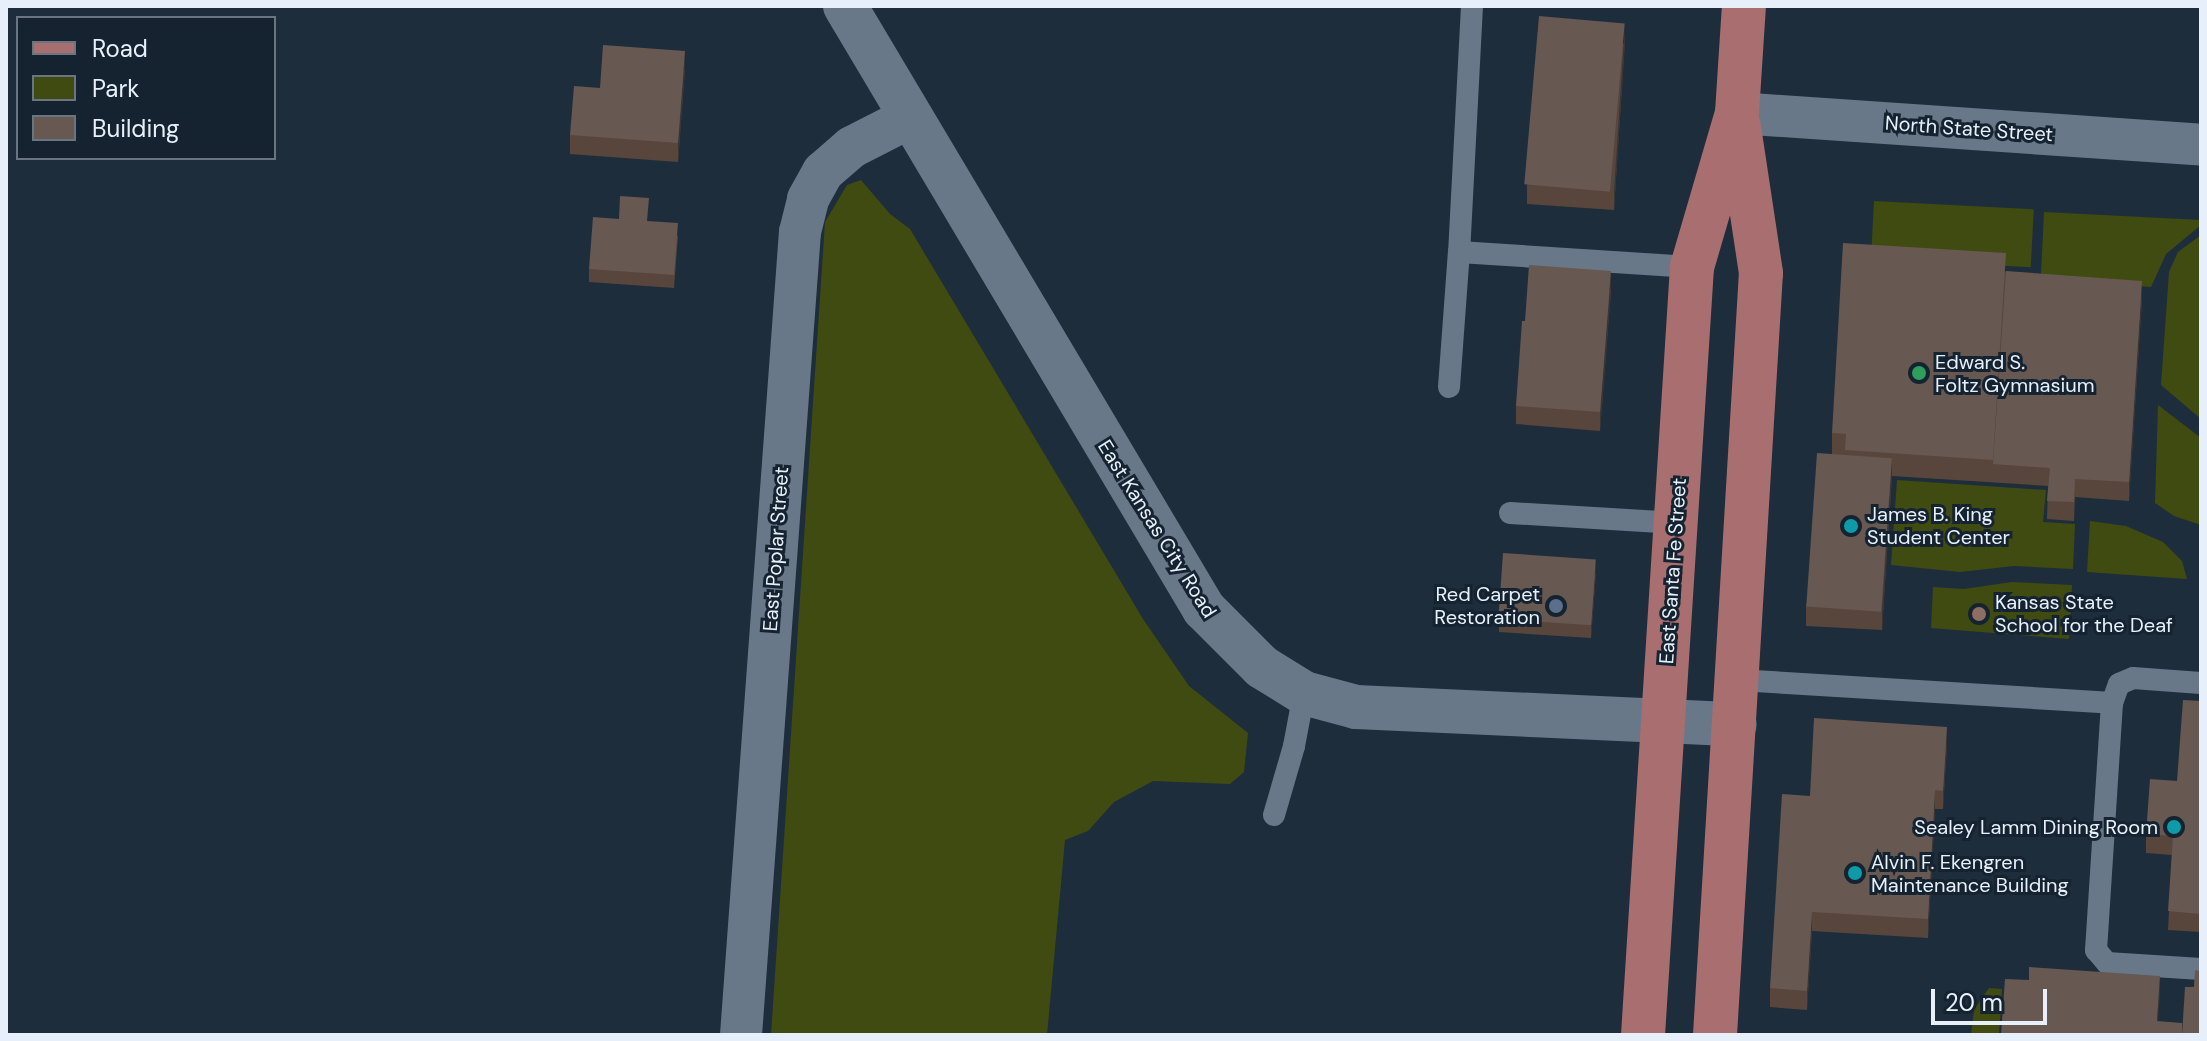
<!DOCTYPE html>
<html>
<head>
<meta charset="utf-8">
<style>
	body { margin:0 }
	#map { position:relative; width:2207px; height:1041px; overflow:hidden; background:#1e2d3b; font-family:"DM Sans",sans-serif }
	div>[style] { position:absolute }
	[style*='--x'] { left:calc(var(--x)*1px); top:calc(var(--y)*1px); width:calc(var(--w)*1px); rotate:calc(var(--a)*1deg) }
	.green>* { inset:0; background:#404b11; transform-origin:0 0 }
	.service>* { height:22px; margin:-11px; padding:0 11px; transform-origin:11px; border-radius:11px; background:#687889 }
	.minor>* { height:42px; margin:-21px; padding:0 21px; transform-origin:21px; border-radius:21px; background:#687889 }
	.tertiary>* { height:44px; margin:-22px; padding:0 22px; transform-origin:22px; border-radius:22px; background:#687889 }
	.primary>* { height:44px; margin:-22px; padding:0 22px; transform-origin:22px; border-radius:22px; background:#a96e70 }
	.wall>* { inset:0; background:#58463d }
	.shaded-wall>* { inset:0; background:#3a3434 }
	.building>* { inset:0; background:#675852; transform-origin:0 0 }
	.dots>* { width:22px; height:22px; translate:-50% -50%; box-sizing:border-box; border:4px solid #152331; border-radius:50% }
	span { translate:-50% -50%; white-space:nowrap; text-align:center; line-height:1.15; -webkit-text-stroke:6px #152331; paint-order:stroke }
	.street-label { font-size:20px; color:#e7f0fa }
	.poi-label { font-size:20px; color:#e7f0fa }
	.left { translate:0 -50%; text-align:left }
	.right { translate:-100% -50%; text-align:right }
	.frame { position:absolute; inset:0; border:8px solid #e7f0fa; pointer-events:none }
	.legend { position:absolute; left:16px; top:16px; width:260px; height:144px; box-sizing:border-box; background:#152331; border:2px solid #697581; margin:0; padding:10px 14px; list-style:none; font-size:24px; color:#e7f0fa }
	.legend li { display:flex; align-items:center; gap:16px; height:40px }
	.legend b { width:40px; border:2px solid #697581 }
	.scale { position:absolute; left:1931px; top:989px; width:116px; height:36px; box-sizing:border-box; border:4px solid #e7f0fa; border-top:0; padding-left:10px; font-size:24px; line-height:28px; white-space:nowrap; color:#e7f0fa; -webkit-text-stroke:6px #152331; paint-order:stroke }
</style>
</head>
<body>
<div id="map">
	<div class="green">
		<div style="clip-path:polygon(861px 180px,890px 214px,910px 229px,1143px 619px,1189px 686px,1248px 733px,1244px 772px,1230px 784px,1153px 781px,1114px 802px,1088px 831px,1065px 840px,1047px 1035px,771px 1035px,825px 222px,847px 185px)"></div>
		<div style="left:1874px;top:201px;width:160px;height:58px;rotate:3deg"></div>
		<div style="clip-path:polygon(2044px 212px,2201px 220px,2201px 225px,2166px 254px,2151px 287px,2051px 280px,2041px 274px)"></div>
		<div style="clip-path:polygon(2201px 235px,2201px 419px,2161px 385px,2169px 272px,2178px 252px)"></div>
		<div style="clip-path:polygon(2158px 405px,2201px 438px,2201px 525px,2174px 516px,2155px 503px)"></div>
		<div style="clip-path:polygon(1897px 480px,2046px 490px,2043px 522px,2075px 524px,2073px 569px,2014px 566px,1960px 572px,1891px 565px)"></div>
		<div style="clip-path:polygon(2090px 521px,2126px 526px,2163px 542px,2182px 561px,2187px 579px,2087px 572px)"></div>
		<div style="clip-path:polygon(2012px 582px,2072px 585px,2069px 639px,1931px 628px,1933px 587px,1964px 589px)"></div>
		<div style="clip-path:polygon(1989px 988px,2002px 989px,1999px 1035px,1971px 1035px,1974px 1010px)"></div>
	</div>
	<div class="service">
		<div style="--x:1472;--y:6;--w:246;--a:93"></div>
		<div style="--x:1459;--y:252;--w:233;--a:3.7"></div>
		<div style="--x:1449;--y:387;--w:135;--a:-85.8"></div>
		<div style="--x:1510;--y:513;--w:167;--a:3.4"></div>
		<div style="--x:1738;--y:680;--w:375;--a:3.5"></div>
		<div style="--x:2112;--y:703;--w:20;--a:-70"></div>
		<div style="--x:2119;--y:684;--w:15;--a:-23"></div>
		<div style="--x:2133;--y:678;--w:68;--a:4.2"></div>
		<div style="--x:2112;--y:703;--w:248;--a:93.7"></div>
		<div style="--x:2096;--y:950;--w:17;--a:50"></div>
		<div style="--x:2107;--y:963;--w:94;--a:3.7"></div>
		<div style="--x:1274;--y:815;--w:72;--a:-73.8"></div>
		<div style="--x:1294;--y:746;--w:54;--a:-79.3"></div>
	</div>
	<div class="minor">
		<div style="--x:1737;--y:113;--w:465;--a:3.9"></div>
		<div style="--x:741;--y:1035;--w:805;--a:-85.8"></div>
		<div style="--x:800;--y:232;--w:34;--a:-76"></div>
		<div style="--x:808;--y:199;--w:31;--a:-61"></div>
		<div style="--x:823;--y:172;--w:38;--a:-41"></div>
		<div style="--x:852;--y:147;--w:66;--a:-27"></div>
	</div>
	<div class="tertiary">
		<div style="--x:845;--y:6;--w:702;--a:59.23"></div>
		<div style="--x:1204;--y:609;--w:82;--a:45"></div>
		<div style="--x:1262;--y:667;--w:49;--a:31.8"></div>
		<div style="--x:1304;--y:693;--w:54;--a:15.1"></div>
		<div style="--x:1356;--y:707;--w:379;--a:2.6"></div>
	</div>
	<div class="primary">
		<div style="--x:1643;--y:1035;--w:770;--a:-86.35"></div>
		<div style="--x:1692;--y:267;--w:160;--a:-73.7"></div>
		<div style="--x:1737;--y:113;--w:107;--a:-86.3"></div>
		<div style="--x:1715;--y:1035;--w:763;--a:-86.55"></div>
		<div style="--x:1761;--y:273;--w:148;--a:-98.6"></div>
	</div>
	<div class="wall">
		<div style="clip-path:polygon(1625px 41px,1614px 210px,1527px 204px,1527px 185px)"></div>
		<div style="clip-path:polygon(685px 69px,678px 162px,570px 154px,570px 135px)"></div>
		<div style="clip-path:polygon(648px 221px,678px 236px,674px 288px,589px 282px,589px 269px)"></div>
		<div style="clip-path:polygon(2006px 271px,2142px 299px,2129px 501px,2075px 497px,2074px 521px,2047px 519px,2048px 486px,1892px 476px,1882px 630px,1806px 626px,1806px 607px,1832px 454px,1832px 433px)"></div>
		<div style="clip-path:polygon(1611px 290px,1600px 431px,1516px 424px,1516px 406px,1525px 321px)"></div>
		<div style="clip-path:polygon(1596px 573px,1591px 638px,1499px 632px,1499px 619px)"></div>
		<div style="clip-path:polygon(2201px 701px,2201px 932px,2168px 930px,2172px 855px,2146px 853px,2146px 834px,2177px 781px)"></div>
		<div style="clip-path:polygon(1947px 745px,1943px 809px,1935px 809px,1928px 938px,1812px 931px,1807px 1010px,1770px 1007px,1770px 988px,1810px 796px)"></div>
	</div>
	<div class="shaded-wall">
		<div style="clip-path:polygon(1625px 23px,1625px 41px,1614px 210px,1614px 191px)"></div>
		<div style="clip-path:polygon(685px 51px,685px 69px,678px 162px,678px 143px)"></div>
		<div style="clip-path:polygon(1611px 271px,1611px 290px,1600px 431px,1600px 412px)"></div>
		<div style="clip-path:polygon(2142px 281px,2142px 299px,2129px 501px,2129px 482px)"></div>
		<div style="clip-path:polygon(1892px 458px,1892px 476px,1882px 630px,1882px 612px)"></div>
		<div style="clip-path:polygon(1596px 560px,1596px 573px,1591px 638px,1591px 625px)"></div>
		<div style="clip-path:polygon(1947px 727px,1947px 745px,1943px 809px,1943px 791px)"></div>
		<div style="clip-path:polygon(1935px 790px,1935px 809px,1928px 938px,1928px 919px)"></div>
		<div style="clip-path:polygon(1812px 912px,1812px 931px,1807px 1010px,1807px 991px)"></div>
		<div style="clip-path:polygon(2160px 976px,2160px 995px,2157px 1035px,2157px 1021px)"></div>
	</div>
	<div class="building">
		<div style="left:1539px;top:16px;width:86px;height:169px;rotate:5deg"></div>
		<div style="clip-path:polygon(603px 45px,685px 51px,678px 143px,570px 135px,574px 86px,600px 88px)"></div>
		<div style="clip-path:polygon(620px 196px,649px 198px,647px 221px,678px 223px,674px 275px,589px 269px,593px 217px,619px 219px)"></div>
		<div style="clip-path:polygon(1843px 243px,2006px 253px,1993px 460px,1845px 450px,1846px 434px,1832px 433px)"></div>
		<div style="clip-path:polygon(1529px 265px,1611px 271px,1600px 412px,1516px 406px,1522px 321px,1525px 321px)"></div>
		<div style="clip-path:polygon(2006px 271px,2142px 281px,2129px 482px,2075px 479px,2074px 502px,2047px 501px,2050px 468px,1993px 464px)"></div>
		<div style="left:1817px;top:453px;width:75px;height:154px;rotate:4deg"></div>
		<div style="left:1503px;top:553px;width:93px;height:66px;rotate:4deg"></div>
		<div style="clip-path:polygon(2183px 700px,2201px 701px,2201px 914px,2168px 911px,2173px 836px,2146px 834px,2150px 779px,2177px 781px)"></div>
		<div style="clip-path:polygon(1814px 718px,1947px 727px,1943px 791px,1935px 790px,1928px 919px,1812px 912px,1807px 991px,1770px 988px,1782px 794px,1810px 796px)"></div>
		<div style="clip-path:polygon(2029px 967px,2160px 976px,2157px 1021px,2182px 1023px,2182px 1035px,2001px 1035px,2005px 979px,2029px 980px)"></div>
		<div style="clip-path:polygon(2195px 970px,2201px 971px,2201px 1035px,2182px 1035px,2185px 987px,2194px 987px)"></div>
	</div>
	<div class="dots">
		<div style="left:1919px;top:373px;background:#2e9e5b"></div>
		<div style="left:1851px;top:526px;background:#0f9aa8"></div>
		<div style="left:1556px;top:606px;background:#5c6f8a"></div>
		<div style="left:1979px;top:614px;background:#8d6e63"></div>
		<div style="left:2174px;top:827px;background:#0f9aa8"></div>
		<div style="left:1855px;top:873px;background:#0f9aa8"></div>
	</div>
	<div class="street-label">
		<span style="left:1969px;top:129px;rotate:4deg">North State Street</span>
		<span style="left:1157px;top:529px;rotate:58deg">East Kansas City Road</span>
		<span style="left:776px;top:549px;rotate:-86deg">East Poplar Street</span>
		<span style="left:1673px;top:571px;rotate:-86deg">East Santa Fe Street</span>
	</div>
	<div class="poi-label">
		<span class="left" style="left:1935px;top:374px">Edward S.<br>Foltz Gymnasium</span>
		<span class="left" style="left:1867px;top:526px">James B. King<br>Student Center</span>
		<span class="right" style="left:1540px;top:606px">Red Carpet<br>Restoration</span>
		<span class="left" style="left:1995px;top:614px">Kansas State<br>School for the Deaf</span>
		<span class="right" style="left:2158px;top:827px">Sealey Lamm Dining Room</span>
		<span class="left" style="left:1871px;top:874px">Alvin F. Ekengren<br>Maintenance Building</span>
	</div>
	<div class="frame"></div>
	<ul class="legend">
	<li><b style="height:10px;background:#a96e70"></b>Road</li>
	<li><b style="height:22px;background:#404b11"></b>Park</li>
	<li><b style="height:22px;background:#675852"></b>Building</li>
	</ul>
	<div class="scale">20 m</div>
</div>
</body>
</html>
